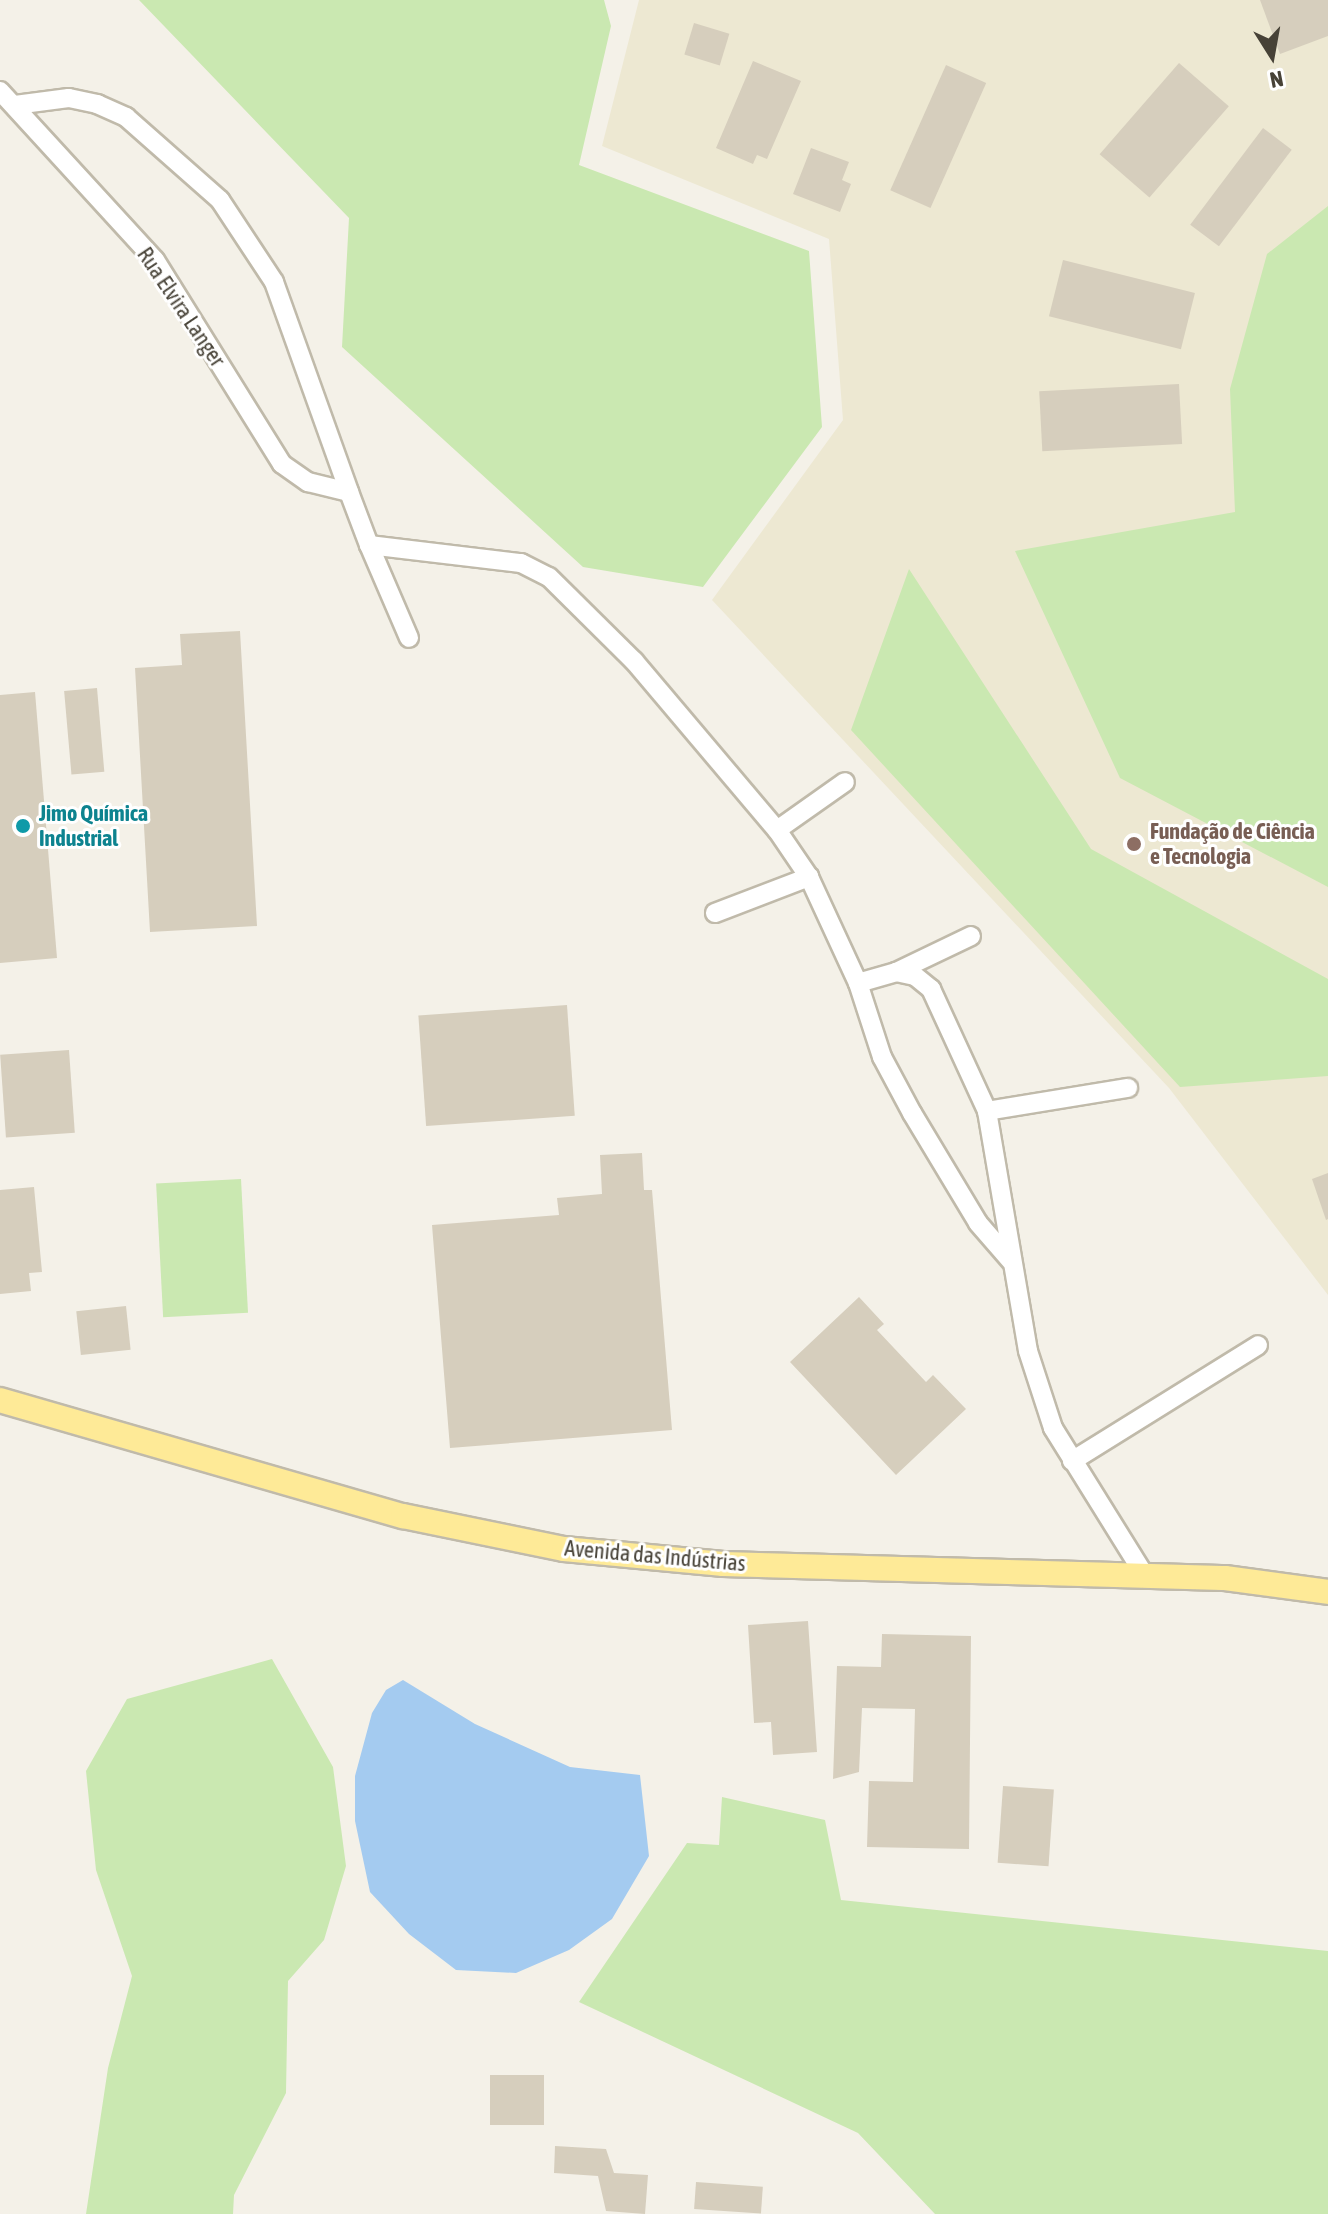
<!DOCTYPE html>
<html>
<head>
<meta charset="utf-8">
<style>
	body { margin:0 }
	#map { position:relative; width:1328px; height:2214px; overflow:hidden; background:#f4f1e8; font-family:"Asap Condensed",sans-serif }
	div>[style] { position:absolute }
	[style*='--x'] { left:calc(var(--x)*1px); top:calc(var(--y)*1px); width:calc(var(--w)*1px); rotate:calc(var(--a)*1deg) }
	.education>* { inset:0; background:#ede8d2 }
	.green>* { inset:0; background:#cae8b1; transform-origin:0 0 }
	.water>* { inset:0; background:#a4cbf0 }
	.building>* { inset:0; background:#d6cebd; transform-origin:0 0 }
	.roads { filter:drop-shadow(2px 0 #c0baaa) drop-shadow(-2px 0 #c0baaa) drop-shadow(0 2px #c0baaa) drop-shadow(0 -2px #c0baaa) }
	.minor>* { height:18px; margin:-9px; padding:0 9px; transform-origin:9px; border-radius:9px; background:#fff }
	.major>* { height:24px; margin:-12px; padding:0 12px; transform-origin:12px; border-radius:12px; background:#feea97 }
	.dots>* { width:22px; height:22px; translate:-50% -50%; box-sizing:border-box; border:4px solid #fff; border-radius:50% }
	span { translate:-50% -50%; white-space:nowrap; text-align:center; line-height:1.15; -webkit-text-stroke:6px #fff; paint-order:stroke }
	.street-label { font-size:22px; color:#474237 }
	.culture-label { font-size:22px; color:#0d838f; font-weight:700 }
	.left { translate:0 -50%; text-align:left }
	.education-label { font-size:22px; color:#785e54; font-weight:700 }
	.north { position:absolute; left:1232px; top:16px; width:80px; height:80px; -webkit-text-stroke:6px #fff; paint-order:stroke; rotate:169deg; font-size:22px; font-weight:700; line-height:32px; text-align:center; color:#474237 }
	.north::after { content:''; display:block; margin:auto; width:28px; height:36px; background:#474237; clip-path:polygon(50% 0,100% 100%,50% 72%,0 100%) }
</style>
</head>
<body>
<div id="map">
	<div class="education">
		<div style="clip-path:polygon(639px 0,1328px 0,1328px 1295px,1169px 1088px,712px 600px,843px 420px,829px 239px,602px 146px)"></div>
	</div>
	<div class="green">
		<div style="clip-path:polygon(139px 0,604px 0,611px 26px,579px 165px,809px 251px,822px 427px,703px 587px,583px 567px,342px 347px,349px 218px)"></div>
		<div style="clip-path:polygon(1328px 206px,1328px 887px,1120px 778px,1015px 551px,1235px 512px,1230px 389px,1267px 254px)"></div>
		<div style="clip-path:polygon(909px 569px,1091px 849px,1328px 979px,1328px 1076px,1180px 1087px,851px 730px)"></div>
		<div style="left:241px;top:1179px;width:134px;height:85px;rotate:87deg"></div>
		<div style="clip-path:polygon(272px 1659px,333px 1767px,346px 1866px,324px 1940px,288px 1981px,286px 2093px,234px 2195px,233px 2214px,86px 2214px,108px 2068px,132px 1976px,96px 1870px,86px 1771px,127px 1699px)"></div>
		<div style="clip-path:polygon(722px 1797px,825px 1820px,841px 1900px,1328px 1951px,1328px 2214px,935px 2214px,858px 2133px,579px 2002px,687px 1843px,719px 1845px)"></div>
	</div>
	<div class="water">
		<div style="clip-path:polygon(403px 1680px,475px 1724px,570px 1767px,640px 1775px,649px 1856px,612px 1919px,569px 1950px,516px 1973px,456px 1970px,409px 1934px,370px 1892px,355px 1821px,355px 1776px,372px 1713px,386px 1690px)"></div>
	</div>
	<div class="building">
		<div style="clip-path:polygon(1260px 0,1328px 0,1328px 36px,1280px 54px)"></div>
		<div style="left:694px;top:23px;width:37px;height:33px;rotate:17deg"></div>
		<div style="clip-path:polygon(753px 61px,801px 81px,767px 159px,757px 155px,753px 164px,716px 148px)"></div>
		<div style="left:1179px;top:63px;width:66px;height:121px;rotate:41deg"></div>
		<div style="left:946px;top:65px;width:44px;height:137px;rotate:24deg"></div>
		<div style="left:1263px;top:128px;width:36px;height:121px;rotate:37deg"></div>
		<div style="clip-path:polygon(811px 148px,849px 162px,842px 180px,851px 184px,840px 212px,793px 194px)"></div>
		<div style="left:1063px;top:260px;width:136px;height:58px;rotate:14deg"></div>
		<div style="left:1179px;top:384px;width:60px;height:140px;rotate:87deg"></div>
		<div style="clip-path:polygon(240px 631px,257px 926px,150px 932px,135px 668px,182px 665px,180px 634px)"></div>
		<div style="left:97px;top:688px;width:84px;height:33px;rotate:85deg"></div>
		<div style="clip-path:polygon(35px 692px,57px 958px,0 963px,0 695px)"></div>
		<div style="left:567px;top:1005px;width:111px;height:149px;rotate:86deg"></div>
		<div style="left:69px;top:1050px;width:83px;height:69px;rotate:86deg"></div>
		<div style="clip-path:polygon(642px 1153px,644px 1190px,652px 1190px,672px 1430px,450px 1448px,432px 1225px,559px 1215px,557px 1198px,602px 1194px,600px 1155px)"></div>
		<div style="clip-path:polygon(1328px 1173px,1328px 1219px,1326px 1220px,1312px 1179px)"></div>
		<div style="clip-path:polygon(34px 1187px,42px 1272px,29px 1273px,31px 1291px,0 1294px,0 1190px)"></div>
		<div style="clip-path:polygon(859px 1297px,884px 1324px,877px 1330px,926px 1382px,933px 1375px,966px 1409px,896px 1475px,790px 1362px)"></div>
		<div style="left:126px;top:1306px;width:44px;height:50px;rotate:84deg"></div>
		<div style="clip-path:polygon(808px 1621px,817px 1752px,773px 1755px,771px 1722px,754px 1723px,748px 1625px)"></div>
		<div style="clip-path:polygon(882px 1634px,971px 1636px,969px 1849px,867px 1847px,869px 1781px,913px 1782px,915px 1709px,862px 1708px,859px 1772px,833px 1779px,837px 1666px,881px 1667px)"></div>
		<div style="left:1003px;top:1786px;width:51px;height:77px;rotate:4deg"></div>
		<div style="left:490px;top:2075px;width:54px;height:50px"></div>
		<div style="clip-path:polygon(555px 2146px,606px 2149px,614px 2173px,648px 2175px,645px 2214px,606px 2211px,598px 2176px,554px 2173px)"></div>
		<div style="left:696px;top:2182px;width:67px;height:27px;rotate:4deg"></div>
	</div>
	<div class="roads">
		<div class="minor">
			<div style="--x:0;--y:91;--w:229;--a:47.5"></div>
			<div style="--x:155;--y:260;--w:240;--a:58.1"></div>
			<div style="--x:282;--y:464;--w:32;--a:35"></div>
			<div style="--x:308;--y:482;--w:42;--a:13.7"></div>
			<div style="--x:349;--y:492;--w:57;--a:69.3"></div>
			<div style="--x:369;--y:545;--w:153;--a:6.8"></div>
			<div style="--x:521;--y:563;--w:31;--a:27"></div>
			<div style="--x:549;--y:577;--w:120;--a:44.7"></div>
			<div style="--x:634;--y:661;--w:221;--a:49.8"></div>
			<div style="--x:777;--y:830;--w:57;--a:55.8"></div>
			<div style="--x:809;--y:877;--w:117;--a:65.2"></div>
			<div style="--x:858;--y:983;--w:40;--a:-16"></div>
			<div style="--x:896;--y:972;--w:19;--a:12"></div>
			<div style="--x:915;--y:976;--w:21;--a:39"></div>
			<div style="--x:931;--y:989;--w:134;--a:65.3"></div>
			<div style="--x:987;--y:1111;--w:243;--a:80.3"></div>
			<div style="--x:1028;--y:1351;--w:81;--a:72"></div>
			<div style="--x:1053;--y:1428;--w:174;--a:58.1"></div>
			<div style="--x:15;--y:105;--w:54;--a:-7.4"></div>
			<div style="--x:69;--y:98;--w:29;--a:12"></div>
			<div style="--x:97;--y:104;--w:32;--a:24"></div>
			<div style="--x:126;--y:117;--w:125;--a:41.4"></div>
			<div style="--x:220;--y:200;--w:98;--a:56.6"></div>
			<div style="--x:274;--y:282;--w:223;--a:70.3"></div>
			<div style="--x:369;--y:545;--w:101;--a:66.7"></div>
			<div style="--x:777;--y:830;--w:83;--a:-35.2"></div>
			<div style="--x:715;--y:913;--w:101;--a:-21"></div>
			<div style="--x:896;--y:972;--w:83;--a:-25.6"></div>
			<div style="--x:858;--y:983;--w:78;--a:72"></div>
			<div style="--x:882;--y:1057;--w:64;--a:61.8"></div>
			<div style="--x:912;--y:1113;--w:128;--a:59"></div>
			<div style="--x:978;--y:1223;--w:50;--a:49"></div>
			<div style="--x:987;--y:1111;--w:143;--a:-9.3"></div>
			<div style="--x:1072;--y:1461;--w:219;--a:-31.9"></div>
		</div>
		<div class="major">
			<div style="--x:0;--y:1400;--w:419;--a:16.1"></div>
			<div style="--x:403;--y:1516;--w:164;--a:11.6"></div>
			<div style="--x:564;--y:1549;--w:160;--a:5.4"></div>
			<div style="--x:723;--y:1564;--w:502;--a:1.6"></div>
			<div style="--x:1225;--y:1578;--w:104;--a:7.7"></div>
		</div>
	</div>
	<div class="dots">
		<div style="left:23px;top:826px;background:#0f9aa8"></div>
		<div style="left:1134px;top:844px;background:#8d6e63"></div>
	</div>
	<div class="street-label">
		<span style="left:181px;top:307px;rotate:56deg">Rua Elvira Langer</span>
		<span style="left:655px;top:1556px;rotate:5deg">Avenida das Indústrias</span>
	</div>
	<div class="culture-label">
		<span class="left" style="left:39px;top:826px">Jimo Química<br>Industrial</span>
	</div>
	<div class="education-label">
		<span class="left" style="left:1150px;top:844px">Fundação de Ciência<br>e Tecnologia</span>
	</div>
	<div class="north">N</div>
</div>
</body>
</html>
